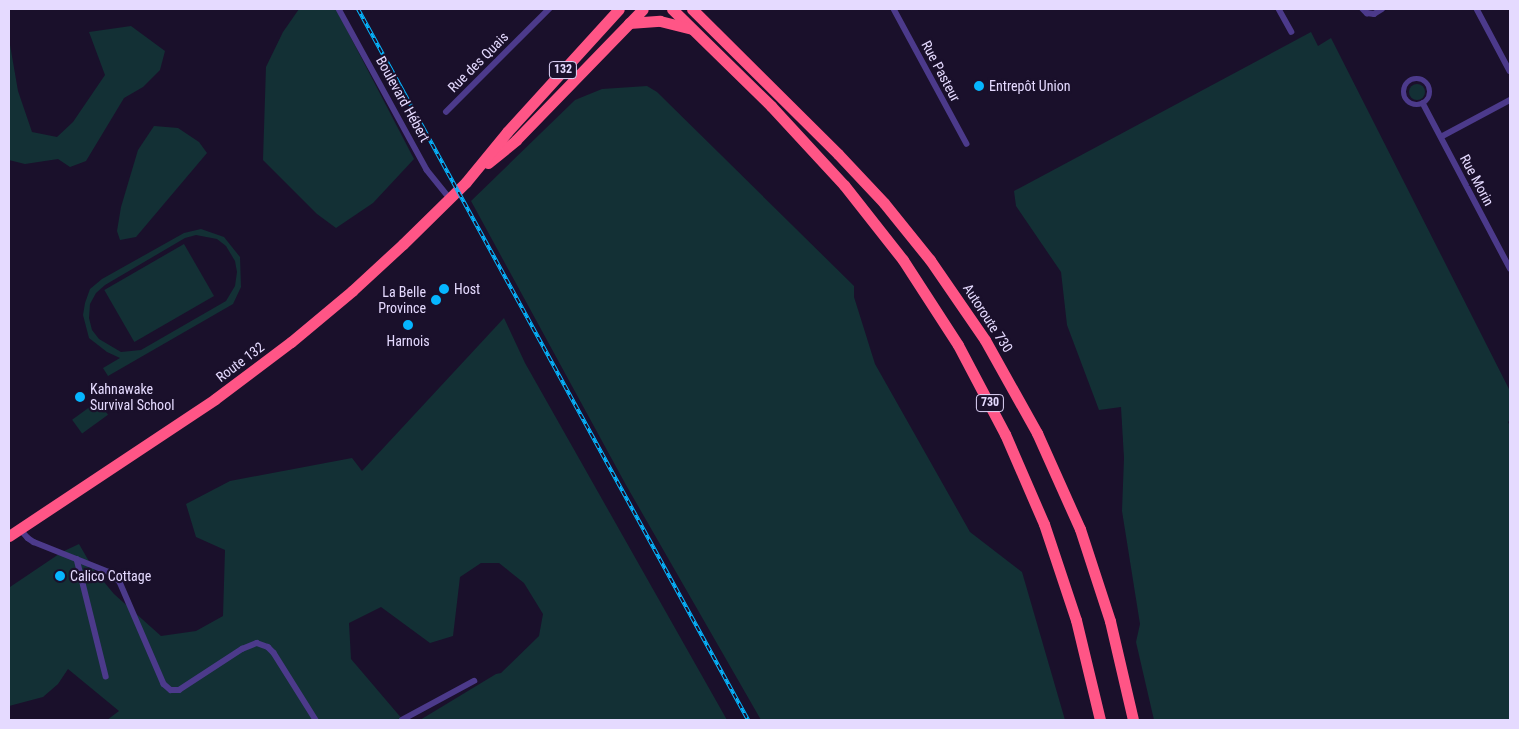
<!DOCTYPE html>
<html>
<head>
<meta charset="utf-8">
<style>
	body { margin:0 }
	#map { position:relative; width:1519px; height:729px; overflow:hidden; background:#1a102b; font-family:"Roboto Condensed",sans-serif }
	div>[style] { position:absolute }
	[style*='--x'] { left:calc(var(--x)*1px); top:calc(var(--y)*1px); width:calc(var(--w)*1px); rotate:calc(var(--a)*1deg) }
	.green>* { inset:0; background:#133035; transform-origin:0 0 }
	.round { border-radius:50% }
	.street>* { height:5.5px; margin:-2.75px; padding:0 2.75px; transform-origin:2.75px; border-radius:2.75px; background:#4c3a8b }
	.street>.ring { margin:-2.75px; padding:0; box-sizing:content-box; background:none; border:5.5px solid #4c3a8b; border-radius:50% }
	.highway>* { height:11px; margin:-5.5px; padding:0 5.5px; transform-origin:5.5px; border-radius:5.5px; background:#ff5586 }
	.rail>* { height:4px; margin-top:-2px; transform-origin:0; background:repeating-linear-gradient(90deg,#1a102b 0 5.5px,#06b6ff 0 11px); box-sizing:border-box; border-block:1px solid #06b6ff }
	.dots>* { width:14px; height:14px; translate:-50% -50%; box-sizing:border-box; border:2px solid #1a102b; border-radius:50% }
	span { translate:-50% -50%; white-space:nowrap; text-align:center; line-height:1.15; -webkit-text-stroke:4.5px #1a102b; paint-order:stroke }
	.shield-label span { padding:1px 4px; background:#1a102b; border:1px solid; border-radius:4px; -webkit-text-stroke-width:0 }
	.shield-label { font-size:12px; color:#e5daff; font-weight:700 }
	.street-label { font-size:14px; color:#e5daff }
	.poi-label { font-size:14px; color:#e5daff }
	.left { translate:0 -50%; text-align:left }
	.right { translate:-100% -50%; text-align:right }
	.frame { position:absolute; inset:0; border:10px solid #e5daff; pointer-events:none }
</style>
</head>
<body>
<div id="map">
	<div class="green">
		<div style="clip-path:polygon(299px 9px,336px 9px,414px 159px,373px 203px,336px 228px,317px 214px,263px 160px,266px 67px,283px 32px)"></div>
		<div style="clip-path:polygon(131px 26px,165px 51px,160px 70px,143px 87px,124px 98px,86px 161px,70px 167px,58px 159px,25px 164px,9px 160px,9px 39px,18px 91px,32px 132px,57px 137px,73px 122px,105px 75px,89px 32px)"></div>
		<div style="clip-path:polygon(1311px 32px,1318px 46px,1331px 38px,1510px 391px,1510px 420px,1508px 422px,1510px 426px,1510px 720px,1154px 720px,1136px 642px,1140px 624px,1122px 511px,1124px 458px,1121px 407px,1099px 410px,1067px 325px,1061px 272px,1016px 206px,1014px 191px)"></div>
		<div class="round" style="left:1409px;top:84px;width:16px;height:16px"></div>
		<div style="clip-path:polygon(647px 86px,657px 92px,854px 286px,854px 297px,875px 364px,970px 532px,1022px 572px,1065px 720px,761px 720px,626px 485px,471px 201px,575px 100px,602px 89px)"></div>
		<div style="clip-path:polygon(154px 126px,178px 128px,199px 142px,207px 153px,136px 237px,120px 240px,117px 231px,121px 207px,138px 150px)"></div>
		<div style="clip-path:polygon(evenodd,201px 229px,224px 237px,240px 257px,241px 287px,233px 304px,108px 376px,103px 368px,120px 358px,107px 352px,89px 338px,83px 315px,85px 303px,90px 289px,102px 279px,184px 233px,201px 229px,196px 235px,217px 239px,226px 246px,235px 261px,237px 272px,235px 286px,226px 301px,141px 350px,121px 352px,99px 339px,92px 330px,89px 318px,90px 304px,96px 293px,105px 285px,185px 238px,196px 235px)"></div>
		<div style="left:184px;top:244px;width:60px;height:92px;rotate:60deg"></div>
		<div style="clip-path:polygon(504px 318px,525px 363px,727px 720px,420px 720px,496px 674px,501px 673px,539px 636px,543px 614px,524px 583px,499px 563px,481px 563px,460px 577px,453px 636px,430px 643px,381px 607px,349px 623px,351px 659px,403px 720px,107px 720px,119px 711px,68px 669px,58px 684px,43px 697px,9px 706px,10px 587px,62px 552px,79px 544px,94px 570px,114px 594px,161px 636px,196px 631px,223px 616px,225px 550px,196px 537px,186px 504px,230px 481px,352px 458px,362px 471px)"></div>
		<div style="left:98px;top:401px;width:17px;height:32px;rotate:54deg"></div>
	</div>
	<div class="street">
		<div style="--x:339;--y:9;--w:183;--a:61.3"></div>
		<div style="--x:427;--y:170;--w:36;--a:51"></div>
		<div style="--x:894;--y:9;--w:153;--a:61.6"></div>
		<div style="--x:1279;--y:9;--w:26;--a:61"></div>
		<div style="--x:1363;--y:9;--w:6;--a:45"></div>
		<div style="--x:1367;--y:13;--w:7;--a:8"></div>
		<div style="--x:1374;--y:14;--w:9;--a:-32"></div>
		<div style="--x:1477;--y:9;--w:70;--a:62"></div>
		<div class="ring" style="left:1404px;top:79px;width:20.5px;height:20.5px"></div>
		<div style="--x:1423;--y:103;--w:187;--a:62.2"></div>
		<div style="--x:446;--y:112;--w:146;--a:-45"></div>
		<div style="--x:1441;--y:137;--w:78;--a:-28.2"></div>
		<div style="--x:20;--y:529;--w:12;--a:48"></div>
		<div style="--x:28;--y:538;--w:7;--a:34"></div>
		<div style="--x:34;--y:542;--w:81;--a:21.8"></div>
		<div style="--x:109;--y:572;--w:15;--a:42"></div>
		<div style="--x:120;--y:582;--w:111;--a:66.7"></div>
		<div style="--x:164;--y:684;--w:9;--a:41"></div>
		<div style="--x:171;--y:690;--w:8;--a:0"></div>
		<div style="--x:179;--y:690;--w:75;--a:-33.1"></div>
		<div style="--x:242;--y:649;--w:16;--a:-22"></div>
		<div style="--x:257;--y:643;--w:12;--a:20"></div>
		<div style="--x:268;--y:647;--w:8;--a:45"></div>
		<div style="--x:274;--y:653;--w:79;--a:57.9"></div>
		<div style="--x:77;--y:559;--w:121;--a:76.1"></div>
		<div style="--x:402;--y:720;--w:82;--a:-28.4"></div>
	</div>
	<div class="highway">
		<div style="--x:672;--y:9;--w:139;--a:44.4"></div>
		<div style="--x:771;--y:106;--w:108;--a:47.3"></div>
		<div style="--x:844;--y:185;--w:95;--a:51.8"></div>
		<div style="--x:903;--y:260;--w:101;--a:57.1"></div>
		<div style="--x:958;--y:345;--w:101;--a:62.2"></div>
		<div style="--x:1005;--y:434;--w:98;--a:66.6"></div>
		<div style="--x:1044;--y:524;--w:101;--a:71.6"></div>
		<div style="--x:1076;--y:620;--w:103;--a:76.5"></div>
		<div style="--x:692;--y:9;--w:206;--a:44.8"></div>
		<div style="--x:838;--y:154;--w:67;--a:46.8"></div>
		<div style="--x:884;--y:203;--w:73;--a:51.1"></div>
		<div style="--x:930;--y:260;--w:97;--a:55.5"></div>
		<div style="--x:985;--y:340;--w:107;--a:60.8"></div>
		<div style="--x:1037;--y:433;--w:105;--a:65.9"></div>
		<div style="--x:1080;--y:529;--w:97;--a:71.9"></div>
		<div style="--x:1110;--y:621;--w:102;--a:76.9"></div>
		<div style="--x:629;--y:23;--w:31;--a:-4"></div>
		<div style="--x:660;--y:21;--w:32;--a:14"></div>
		<div style="--x:488;--y:163;--w:36;--a:-39"></div>
		<div style="--x:516;--y:140;--w:182;--a:-45.9"></div>
		<div style="--x:9;--y:536;--w:247;--a:-33.6"></div>
		<div style="--x:215;--y:399;--w:95;--a:-36.9"></div>
		<div style="--x:291;--y:342;--w:80;--a:-39.9"></div>
		<div style="--x:352;--y:291;--w:69;--a:-42.7"></div>
		<div style="--x:403;--y:244;--w:88;--a:-44.5"></div>
		<div style="--x:466;--y:182;--w:65;--a:-50.6"></div>
		<div style="--x:507;--y:132;--w:166;--a:-47.7"></div>
	</div>
	<div class="rail">
		<div style="--x:358;--y:9;--w:811;--a:61.25"></div>
	</div>
	<div class="dots">
		<div style="left:979px;top:86px;background:#06b6ff"></div>
		<div style="left:444px;top:289px;background:#06b6ff"></div>
		<div style="left:436px;top:300px;background:#06b6ff"></div>
		<div style="left:408px;top:325px;background:#06b6ff"></div>
		<div style="left:80px;top:397px;background:#06b6ff"></div>
		<div style="left:60px;top:576px;background:#06b6ff"></div>
	</div>
	<div class="shield-label">
		<span style="left:563px;top:70px">132</span>
		<span style="left:990px;top:403px">730</span>
	</div>
	<div class="street-label">
		<span style="left:478px;top:62px;rotate:-45deg">Rue des Quais</span>
		<span style="left:941px;top:71px;rotate:62deg">Rue Pasteur</span>
		<span style="left:403px;top:99px;rotate:61deg">Boulevard Hébert</span>
		<span style="left:1477px;top:180px;rotate:62deg">Rue Morin</span>
		<span style="left:988px;top:318px;rotate:57deg">Autoroute 730</span>
		<span style="left:240px;top:362px;rotate:-37deg">Route 132</span>
	</div>
	<div class="poi-label">
		<span class="left" style="left:989px;top:86px">Entrepôt Union</span>
		<span class="left" style="left:454px;top:289px">Host</span>
		<span class="right" style="left:426px;top:300px">La Belle<br>Province</span>
		<span style="left:408px;top:341px">Harnois</span>
		<span class="left" style="left:90px;top:397px">Kahnawake<br>Survival School</span>
		<span class="left" style="left:70px;top:576px">Calico Cottage</span>
	</div>
	<div class="frame"></div>
</div>
</body>
</html>
